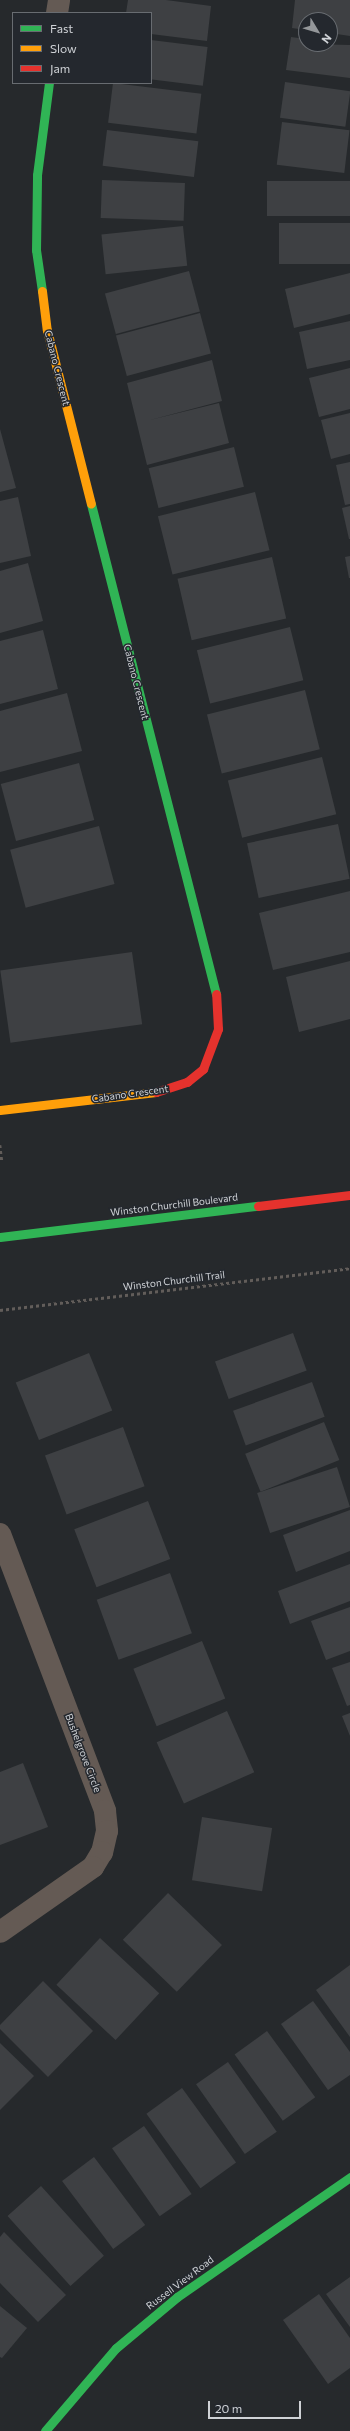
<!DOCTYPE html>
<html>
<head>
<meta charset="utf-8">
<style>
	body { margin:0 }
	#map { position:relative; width:350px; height:2431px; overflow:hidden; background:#26292c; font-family:Commissioner,sans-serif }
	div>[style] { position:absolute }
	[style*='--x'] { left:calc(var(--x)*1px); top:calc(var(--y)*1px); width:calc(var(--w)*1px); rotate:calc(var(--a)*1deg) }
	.building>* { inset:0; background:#3e4043; transform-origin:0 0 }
	.path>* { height:2.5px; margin-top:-1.25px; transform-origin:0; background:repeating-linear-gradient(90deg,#625d5a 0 3px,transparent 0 6px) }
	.street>* { height:22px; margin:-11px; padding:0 11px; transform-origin:11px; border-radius:11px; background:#645a54 }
	.fast>* { height:9px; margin:-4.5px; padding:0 4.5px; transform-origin:4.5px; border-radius:4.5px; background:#30b455 }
	.slow>* { height:9px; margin:-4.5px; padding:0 4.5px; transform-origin:4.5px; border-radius:4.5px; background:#ff9f0a }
	.jam>* { height:9px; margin:-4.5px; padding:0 4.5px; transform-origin:4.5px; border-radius:4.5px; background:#e5322d }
	span { translate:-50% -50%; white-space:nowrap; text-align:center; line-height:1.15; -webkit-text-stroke:3px #24282e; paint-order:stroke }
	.street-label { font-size:10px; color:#cfd2d6 }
	.legend { position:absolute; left:12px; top:12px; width:140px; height:72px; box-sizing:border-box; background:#24282e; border:1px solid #686c71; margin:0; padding:5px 7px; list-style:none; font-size:12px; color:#cfd2d6 }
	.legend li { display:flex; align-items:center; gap:8px; height:20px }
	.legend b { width:20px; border:1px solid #686c71 }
	.north { position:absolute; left:298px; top:12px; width:40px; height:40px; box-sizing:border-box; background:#24282e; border:1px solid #686c71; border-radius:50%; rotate:128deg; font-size:11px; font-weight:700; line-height:16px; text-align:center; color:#cfd2d6 }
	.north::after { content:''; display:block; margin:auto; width:14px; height:18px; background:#94979a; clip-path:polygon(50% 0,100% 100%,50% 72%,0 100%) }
	.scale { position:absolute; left:208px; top:2401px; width:93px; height:18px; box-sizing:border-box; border:2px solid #cfd2d6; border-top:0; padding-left:5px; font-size:12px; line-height:14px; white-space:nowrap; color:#cfd2d6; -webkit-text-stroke:3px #24282e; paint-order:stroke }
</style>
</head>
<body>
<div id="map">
	<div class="building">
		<div style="clip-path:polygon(128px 0,166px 0,211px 6px,207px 41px,151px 34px,151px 13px,126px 13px)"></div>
		<div style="clip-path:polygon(295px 0,350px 0,350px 36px,330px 33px,330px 20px,306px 20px,306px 30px,292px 28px)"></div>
		<div style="clip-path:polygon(291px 37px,306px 39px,306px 44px,350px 45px,350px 78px,286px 70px)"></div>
		<div style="left:151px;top:40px;width:57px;height:39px;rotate:7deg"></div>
		<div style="left:285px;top:82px;width:66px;height:36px;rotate:8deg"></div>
		<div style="left:113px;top:83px;width:89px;height:40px;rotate:7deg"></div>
		<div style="left:282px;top:122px;width:68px;height:43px;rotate:7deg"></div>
		<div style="left:107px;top:130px;width:92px;height:36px;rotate:7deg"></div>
		<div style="left:102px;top:180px;width:83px;height:38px;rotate:2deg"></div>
		<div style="left:350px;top:181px;width:35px;height:83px;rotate:90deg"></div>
		<div style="left:350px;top:223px;width:41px;height:71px;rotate:90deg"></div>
		<div style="left:183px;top:226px;width:40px;height:82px;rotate:84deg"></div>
		<div style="left:189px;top:271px;width:42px;height:87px;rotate:75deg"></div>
		<div style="clip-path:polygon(350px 273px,350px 314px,294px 328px,285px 289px)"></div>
		<div style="left:200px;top:313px;width:42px;height:87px;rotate:75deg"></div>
		<div style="clip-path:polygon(350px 321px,350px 360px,307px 369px,299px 332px)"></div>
		<div style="clip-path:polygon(212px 360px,222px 401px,150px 420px,219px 403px,229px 443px,147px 465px,127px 383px)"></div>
		<div style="clip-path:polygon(350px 368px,350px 409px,319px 417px,309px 378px)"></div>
		<div style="clip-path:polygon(350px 413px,350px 454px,331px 459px,321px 420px)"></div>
		<div style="clip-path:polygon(0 429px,16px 488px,0 492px)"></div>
		<div style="left:234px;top:447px;width:41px;height:88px;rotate:76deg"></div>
		<div style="clip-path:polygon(350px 462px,350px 504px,345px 505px,336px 465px)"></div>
		<div style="left:255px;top:492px;width:60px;height:100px;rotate:76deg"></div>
		<div style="clip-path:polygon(18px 497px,31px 556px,0 563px,0 501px)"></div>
		<div style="clip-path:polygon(350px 506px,350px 539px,349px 539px,342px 508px)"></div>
		<div style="clip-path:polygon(350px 556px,350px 578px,349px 578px,345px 557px)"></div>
		<div style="left:272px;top:557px;width:63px;height:97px;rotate:77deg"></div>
		<div style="clip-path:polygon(28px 563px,43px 621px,0 633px,0 571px)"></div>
		<div style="left:290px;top:627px;width:55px;height:96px;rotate:76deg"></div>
		<div style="clip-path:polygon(43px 630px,58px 689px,0 704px,0 641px)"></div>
		<div style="left:305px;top:690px;width:61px;height:101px;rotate:76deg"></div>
		<div style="clip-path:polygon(67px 693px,82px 751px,0 772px,0 711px)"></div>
		<div style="left:322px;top:757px;width:59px;height:97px;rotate:76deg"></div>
		<div style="left:79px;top:763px;width:59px;height:81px;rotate:75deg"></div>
		<div style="left:338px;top:824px;width:56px;height:93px;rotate:78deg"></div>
		<div style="left:99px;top:826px;width:60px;height:92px;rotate:75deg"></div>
		<div style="clip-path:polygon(350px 891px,350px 952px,273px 970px,259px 913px)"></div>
		<div style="left:132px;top:952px;width:73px;height:133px;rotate:82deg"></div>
		<div style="clip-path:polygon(350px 961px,350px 1019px,299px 1032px,286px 977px)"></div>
		<div style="left:293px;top:1333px;width:40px;height:83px;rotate:70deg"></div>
		<div style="left:89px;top:1353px;width:62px;height:79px;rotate:68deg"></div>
		<div style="left:312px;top:1382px;width:37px;height:84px;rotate:70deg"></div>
		<div style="left:324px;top:1422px;width:41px;height:85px;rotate:68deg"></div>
		<div style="left:123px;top:1427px;width:63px;height:83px;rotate:70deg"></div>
		<div style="left:337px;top:1467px;width:42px;height:84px;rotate:72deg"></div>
		<div style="left:148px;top:1501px;width:62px;height:79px;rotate:69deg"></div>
		<div style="clip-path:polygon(350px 1510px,350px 1551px,296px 1572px,283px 1535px)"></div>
		<div style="clip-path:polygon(350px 1564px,350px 1601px,290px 1624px,278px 1591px)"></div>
		<div style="left:170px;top:1573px;width:64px;height:78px;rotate:70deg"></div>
		<div style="clip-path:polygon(350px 1607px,350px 1651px,326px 1660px,311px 1621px)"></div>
		<div style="left:202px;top:1641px;width:62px;height:74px;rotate:68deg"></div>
		<div style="clip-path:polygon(350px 1662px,350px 1705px,347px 1706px,332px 1668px)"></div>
		<div style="left:227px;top:1711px;width:67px;height:77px;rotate:66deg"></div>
		<div style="clip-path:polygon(350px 1713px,350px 1736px,342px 1716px)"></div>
		<div style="clip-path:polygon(23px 1763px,48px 1827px,0 1845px,0 1772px)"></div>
		<div style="left:202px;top:1817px;width:71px;height:64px;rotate:9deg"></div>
		<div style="left:168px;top:1893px;width:75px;height:65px;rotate:44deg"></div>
		<div style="left:100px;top:1938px;width:81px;height:64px;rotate:43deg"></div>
		<div style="clip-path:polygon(350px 1965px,350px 2037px,316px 1990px)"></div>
		<div style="clip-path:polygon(43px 1981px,93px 2031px,48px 2077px,0 2029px,0 2025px)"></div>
		<div style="clip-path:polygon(313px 2001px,350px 2052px,350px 2075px,328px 2090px,281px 2024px)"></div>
		<div style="left:267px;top:2031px;width:82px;height:40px;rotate:54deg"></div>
		<div style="clip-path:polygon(0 2043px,34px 2076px,0 2110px)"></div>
		<div style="left:228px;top:2062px;width:85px;height:39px;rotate:55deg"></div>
		<div style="left:182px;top:2088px;width:92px;height:44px;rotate:54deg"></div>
		<div style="left:144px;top:2126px;width:83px;height:39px;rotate:55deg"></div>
		<div style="left:94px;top:2157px;width:85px;height:40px;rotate:53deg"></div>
		<div style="left:41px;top:2186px;width:94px;height:45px;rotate:48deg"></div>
		<div style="clip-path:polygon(4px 2232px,66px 2295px,38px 2322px,0 2283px,0 2237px)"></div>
		<div style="clip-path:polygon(350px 2277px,350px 2327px,326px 2294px)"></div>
		<div style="clip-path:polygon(319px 2294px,350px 2338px,350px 2368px,328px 2384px,283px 2320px)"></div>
		<div style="clip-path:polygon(0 2306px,27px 2328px,2px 2358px,0 2357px)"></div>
	</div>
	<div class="path">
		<div style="--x:0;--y:1145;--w:16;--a:83"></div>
		<div style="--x:0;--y:1310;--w:353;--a:-6.8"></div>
	</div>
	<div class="street">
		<div style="--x:57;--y:13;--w:13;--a:-81"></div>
		<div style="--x:0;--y:1534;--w:296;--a:69.2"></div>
		<div style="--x:105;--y:1811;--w:20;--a:84"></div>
		<div style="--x:107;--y:1831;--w:22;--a:103"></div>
		<div style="--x:102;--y:1852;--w:17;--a:121"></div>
		<div style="--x:93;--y:1867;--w:113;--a:145"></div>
	</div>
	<div class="fast">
		<div style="--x:42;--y:291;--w:41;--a:-98.3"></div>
		<div style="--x:36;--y:250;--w:75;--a:-89.2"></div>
		<div style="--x:37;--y:175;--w:93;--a:-82.6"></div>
		<div style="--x:91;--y:504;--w:506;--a:75.69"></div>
		<div style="--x:0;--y:1237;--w:260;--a:-6.9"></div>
		<div style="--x:45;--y:2431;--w:109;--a:-49.5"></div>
		<div style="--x:116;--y:2348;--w:80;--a:-39.9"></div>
		<div style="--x:177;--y:2297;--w:211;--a:-34.7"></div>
	</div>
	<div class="slow">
		<div style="--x:42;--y:291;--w:39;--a:83"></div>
		<div style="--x:47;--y:330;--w:179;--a:75.8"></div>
		<div style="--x:0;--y:1110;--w:157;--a:-6.6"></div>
	</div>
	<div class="jam">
		<div style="--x:156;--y:1092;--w:33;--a:-18"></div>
		<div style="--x:187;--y:1082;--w:21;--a:-39"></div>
		<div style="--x:203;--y:1069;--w:43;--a:-69.4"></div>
		<div style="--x:218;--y:1029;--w:35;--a:-93"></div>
		<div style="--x:258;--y:1206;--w:93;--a:-6.8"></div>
	</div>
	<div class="street-label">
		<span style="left:57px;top:368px;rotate:76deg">Cabano Crescent</span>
		<span style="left:136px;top:682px;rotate:76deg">Cabano Crescent</span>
		<span style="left:130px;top:1094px;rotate:-8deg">Cabano Crescent</span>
		<span style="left:174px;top:1205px;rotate:-7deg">Winston Churchill Boulevard</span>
		<span style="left:174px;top:1281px;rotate:-7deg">Winston Churchill Trail</span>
		<span style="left:83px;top:1753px;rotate:69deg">Bushelgrove Circle</span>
		<span style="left:180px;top:2283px;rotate:-37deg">Russell View Road</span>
	</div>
	<ul class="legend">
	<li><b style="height:5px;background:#30b455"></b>Fast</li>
	<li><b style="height:5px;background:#ff9f0a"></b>Slow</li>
	<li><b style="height:5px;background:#e5322d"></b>Jam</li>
	</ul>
	<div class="north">N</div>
	<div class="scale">20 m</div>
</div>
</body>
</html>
